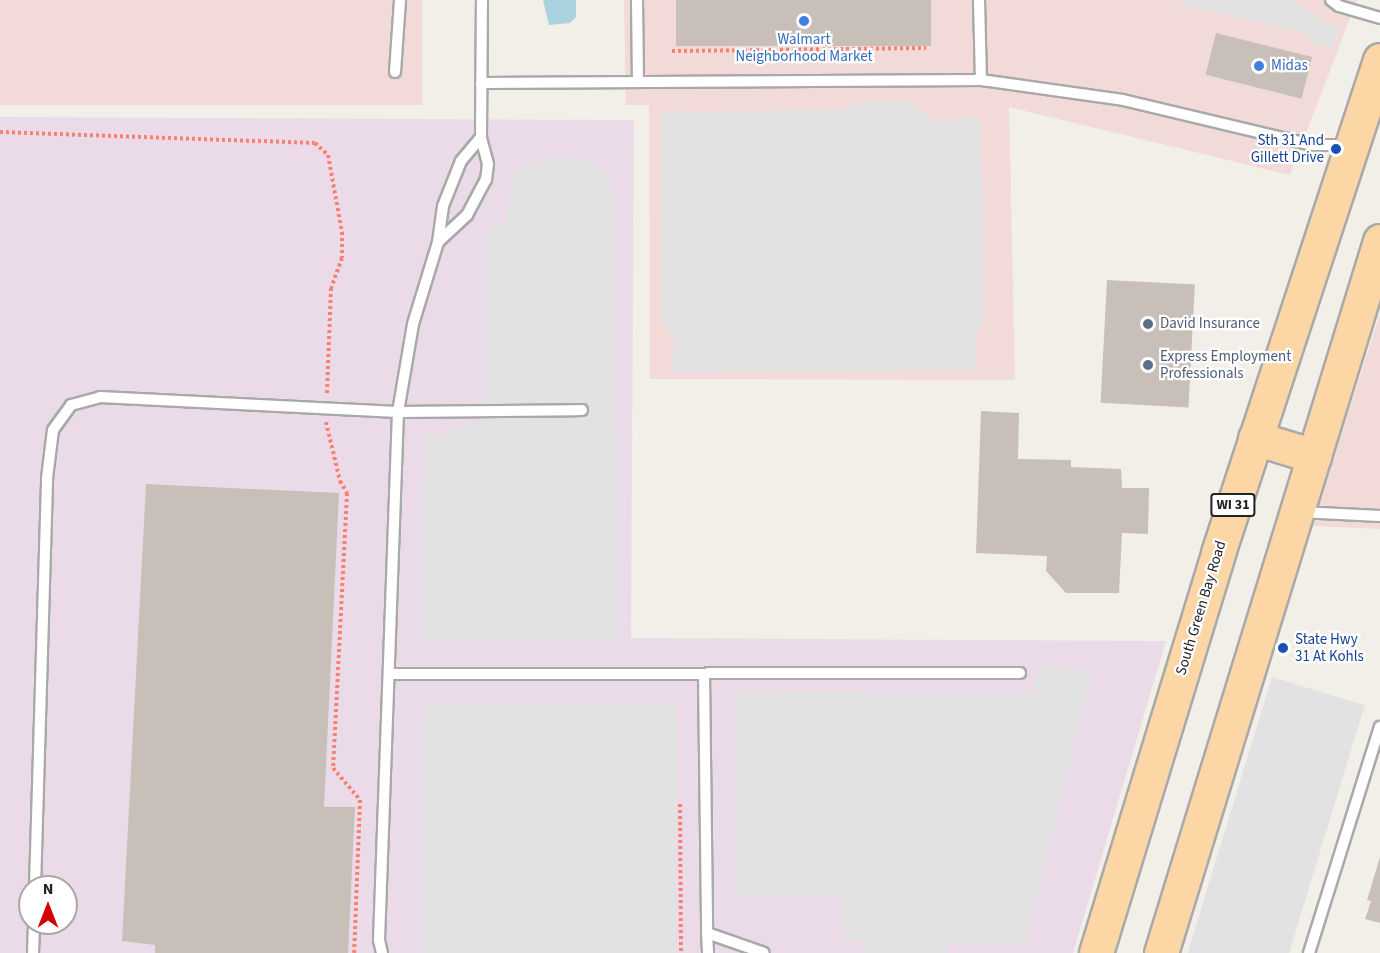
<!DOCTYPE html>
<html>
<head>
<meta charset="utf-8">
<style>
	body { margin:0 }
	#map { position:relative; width:1380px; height:953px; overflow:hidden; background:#f2efe9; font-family:"Source Sans 3",sans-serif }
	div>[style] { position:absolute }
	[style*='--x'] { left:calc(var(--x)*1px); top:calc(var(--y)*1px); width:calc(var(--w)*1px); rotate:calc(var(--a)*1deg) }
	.commercial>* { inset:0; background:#f2dad9; transform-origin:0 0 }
	.industrial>* { inset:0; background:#ebdbe8 }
	.parking>* { inset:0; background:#e2e2e2; transform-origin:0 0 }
	.water>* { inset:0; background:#aad3df }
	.building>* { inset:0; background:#c7bfb8; transform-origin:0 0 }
	.path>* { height:4px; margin-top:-2px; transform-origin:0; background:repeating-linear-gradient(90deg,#fa8072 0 3px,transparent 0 6px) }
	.roads { filter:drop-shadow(2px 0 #a9a9a9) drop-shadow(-2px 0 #a9a9a9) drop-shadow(0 2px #a9a9a9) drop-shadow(0 -2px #a9a9a9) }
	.lane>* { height:10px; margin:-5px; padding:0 5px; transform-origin:5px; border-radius:5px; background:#fff }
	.primary>* { height:33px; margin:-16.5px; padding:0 16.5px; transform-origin:16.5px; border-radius:16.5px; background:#fcd6a4 }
	.dots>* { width:16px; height:16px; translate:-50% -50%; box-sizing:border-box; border:3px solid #fff; border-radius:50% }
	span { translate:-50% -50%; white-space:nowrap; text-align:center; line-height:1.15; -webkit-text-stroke:4.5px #fff; paint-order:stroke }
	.shield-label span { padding:2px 4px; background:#fff; border:2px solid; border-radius:4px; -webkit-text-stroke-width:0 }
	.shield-label { font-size:14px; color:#222; font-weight:700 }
	.shop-label { font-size:15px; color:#366cbe }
	.left { translate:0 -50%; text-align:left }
	.transit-label { font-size:15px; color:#164399 }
	.right { translate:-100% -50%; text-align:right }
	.service-label { font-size:15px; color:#4e5e75 }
	.street-label { font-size:15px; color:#222 }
	.north { position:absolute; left:18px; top:875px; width:60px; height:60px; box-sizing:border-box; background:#fff; border:2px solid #a7a7a7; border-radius:50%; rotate:0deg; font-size:16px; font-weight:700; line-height:24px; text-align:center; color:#222 }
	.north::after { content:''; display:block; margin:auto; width:21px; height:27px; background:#d40000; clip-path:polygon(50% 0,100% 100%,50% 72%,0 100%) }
</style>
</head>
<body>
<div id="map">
	<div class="commercial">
		<div style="left:0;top:0;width:422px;height:105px"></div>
		<div style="clip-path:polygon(624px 0,1357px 0,1290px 175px,1009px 107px,1015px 380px,650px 379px,649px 105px,626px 105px)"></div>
		<div style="clip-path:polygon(1380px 314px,1380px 529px,1313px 526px,1321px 496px)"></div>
	</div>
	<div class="industrial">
		<div style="clip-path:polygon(evenodd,0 117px,634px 120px,631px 638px,1166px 641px,1073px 953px,0 953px,0 117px,30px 887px,66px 887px,66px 923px,30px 923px,30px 887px)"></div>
	</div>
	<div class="parking">
		<div style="clip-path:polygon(1181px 0,1293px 0,1324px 23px,1341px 29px,1332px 48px,1314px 43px,1306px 33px,1180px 4px)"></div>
		<div style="clip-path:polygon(904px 100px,933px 120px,981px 118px,985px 315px,975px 337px,976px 370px,672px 373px,674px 340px,662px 321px,662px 112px,837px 110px,867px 101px)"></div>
		<div style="clip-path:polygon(556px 157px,576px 157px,603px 170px,615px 191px,618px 641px,422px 640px,424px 434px,442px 435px,466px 424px,486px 423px,486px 227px,507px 227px,511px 176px,526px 166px)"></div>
		<div style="clip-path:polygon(1041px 667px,1092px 670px,1025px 946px,946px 942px,946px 953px,865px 953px,864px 940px,844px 940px,843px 898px,736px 896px,735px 691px,1030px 694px)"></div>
		<div style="left:1272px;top:677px;width:97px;height:289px;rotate:17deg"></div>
		<div style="left:423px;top:705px;width:253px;height:248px"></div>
	</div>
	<div class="water">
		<div style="clip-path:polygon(543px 0,576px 0,576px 17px,570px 23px,549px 25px)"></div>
	</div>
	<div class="building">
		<div style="left:676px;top:0;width:255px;height:46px"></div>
		<div style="left:1216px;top:33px;width:99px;height:43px;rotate:14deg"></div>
		<div style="left:1107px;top:280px;width:88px;height:123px;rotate:3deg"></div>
		<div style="clip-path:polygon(981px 411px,1019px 413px,1018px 459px,1071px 460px,1071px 467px,1121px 469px,1122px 488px,1149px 488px,1148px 534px,1122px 533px,1119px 593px,1066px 593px,1046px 571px,1047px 556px,976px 553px)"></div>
		<div style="clip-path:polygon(146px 484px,339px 493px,324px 807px,355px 807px,348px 953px,155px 953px,155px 945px,122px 941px)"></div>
		<div style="clip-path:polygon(1380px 857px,1380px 923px,1365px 919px,1371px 901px,1367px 900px)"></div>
	</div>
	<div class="path">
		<div style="--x:672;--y:51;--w:254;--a:-0.7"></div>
		<div style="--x:0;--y:132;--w:315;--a:2"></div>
		<div style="--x:315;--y:143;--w:18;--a:43"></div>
		<div style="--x:328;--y:155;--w:78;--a:79.7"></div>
		<div style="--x:342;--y:232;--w:26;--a:90"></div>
		<div style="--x:342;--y:258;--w:32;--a:110"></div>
		<div style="--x:331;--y:288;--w:106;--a:92.2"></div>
		<div style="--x:326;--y:422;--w:61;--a:76.7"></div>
		<div style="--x:340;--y:481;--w:14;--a:60"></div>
		<div style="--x:347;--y:493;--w:275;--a:92.9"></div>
		<div style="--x:333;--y:768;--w:42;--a:49.8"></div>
		<div style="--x:360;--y:800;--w:153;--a:92.2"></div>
		<div style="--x:680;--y:804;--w:149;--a:89.6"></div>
	</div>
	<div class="roads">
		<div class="lane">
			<div style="--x:637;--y:0;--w:82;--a:89.3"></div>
			<div style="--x:979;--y:0;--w:80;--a:88.6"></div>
			<div style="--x:1331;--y:0;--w:10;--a:37"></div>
			<div style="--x:1339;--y:6;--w:43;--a:16.3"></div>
			<div style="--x:395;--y:72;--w:72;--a:-86"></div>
			<div style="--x:481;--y:83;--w:500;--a:-0.34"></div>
			<div style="--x:981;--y:80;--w:143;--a:8"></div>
			<div style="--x:1123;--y:100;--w:194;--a:13.4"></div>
			<div style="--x:1312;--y:145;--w:35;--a:0"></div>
			<div style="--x:438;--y:242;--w:40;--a:-43"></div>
			<div style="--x:467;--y:215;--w:40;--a:-62"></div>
			<div style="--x:486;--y:180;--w:16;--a:-83"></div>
			<div style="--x:488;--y:164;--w:28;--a:-105"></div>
			<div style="--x:481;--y:137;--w:137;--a:-89.6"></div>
			<div style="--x:1300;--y:512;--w:80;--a:2.9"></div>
			<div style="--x:390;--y:674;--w:630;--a:-0.09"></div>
			<div style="--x:704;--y:674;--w:259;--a:89.3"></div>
			<div style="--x:707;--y:933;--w:60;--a:19.3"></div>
			<div style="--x:35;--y:887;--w:409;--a:-88.3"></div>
			<div style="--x:47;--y:478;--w:48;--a:-82.9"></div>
			<div style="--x:53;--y:430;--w:31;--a:-54"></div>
			<div style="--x:71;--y:405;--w:30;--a:-15"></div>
			<div style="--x:100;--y:397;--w:298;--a:2.9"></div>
			<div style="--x:398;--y:412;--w:184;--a:-0.6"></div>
			<div style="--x:707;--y:933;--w:20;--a:87"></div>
			<div style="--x:33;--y:953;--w:30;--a:-88"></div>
			<div style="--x:382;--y:953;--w:13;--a:-103"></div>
			<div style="--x:379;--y:940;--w:528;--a:-87.94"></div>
			<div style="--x:398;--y:412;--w:89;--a:-80.3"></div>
			<div style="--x:413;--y:324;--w:86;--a:-73"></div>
			<div style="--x:438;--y:242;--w:36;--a:-82"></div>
			<div style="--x:443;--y:206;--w:48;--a:-68.2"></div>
			<div style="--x:461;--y:161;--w:31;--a:-50"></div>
			<div style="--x:1309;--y:953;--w:237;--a:-72.6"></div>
		</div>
		<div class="primary">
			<div style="--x:1255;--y:438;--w:62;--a:17"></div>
			<div style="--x:1096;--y:953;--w:418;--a:-73"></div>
			<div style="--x:1218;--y:553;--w:519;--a:-71.81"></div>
			<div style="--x:1161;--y:953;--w:745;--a:-72.9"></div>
		</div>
	</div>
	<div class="dots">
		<div style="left:804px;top:21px;background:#3f7fe0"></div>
		<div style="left:1259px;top:66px;background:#3f7fe0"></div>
		<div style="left:1336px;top:149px;background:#1a4fb4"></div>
		<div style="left:1148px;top:324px;background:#5c6f8a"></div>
		<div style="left:1148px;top:365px;background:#5c6f8a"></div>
		<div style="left:1283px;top:648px;background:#1a4fb4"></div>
	</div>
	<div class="shield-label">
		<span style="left:1233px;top:505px">WI 31</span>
	</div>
	<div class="shop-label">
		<span style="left:804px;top:48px">Walmart<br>Neighborhood Market</span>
		<span class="left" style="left:1271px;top:66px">Midas</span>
	</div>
	<div class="transit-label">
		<span class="right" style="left:1324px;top:149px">Sth 31 And<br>Gillett Drive</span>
		<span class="left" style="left:1295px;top:648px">State Hwy<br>31 At Kohls</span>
	</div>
	<div class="service-label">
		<span class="left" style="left:1160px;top:324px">David Insurance</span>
		<span class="left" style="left:1160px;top:365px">Express Employment<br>Professionals</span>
	</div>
	<div class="street-label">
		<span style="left:1201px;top:608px;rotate:-73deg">South Green Bay Road</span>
	</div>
	<div class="north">N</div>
</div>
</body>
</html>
